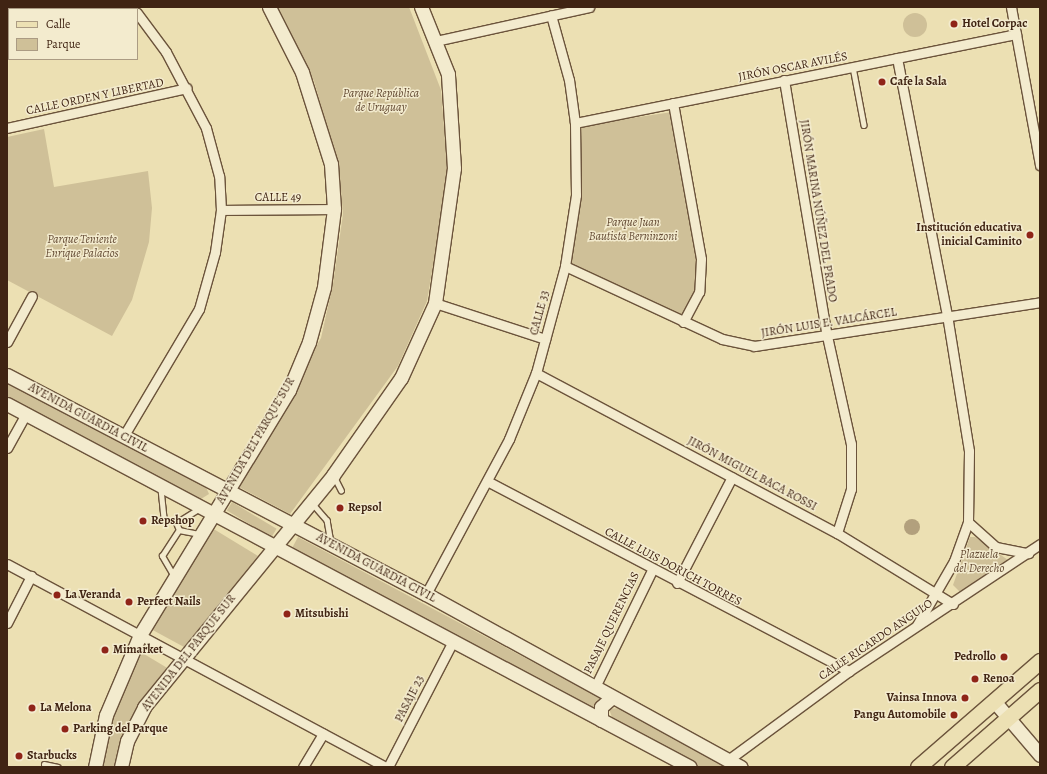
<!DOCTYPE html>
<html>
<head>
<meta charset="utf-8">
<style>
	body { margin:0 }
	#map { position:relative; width:1047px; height:774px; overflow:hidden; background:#ece0b3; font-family:Alegreya,serif }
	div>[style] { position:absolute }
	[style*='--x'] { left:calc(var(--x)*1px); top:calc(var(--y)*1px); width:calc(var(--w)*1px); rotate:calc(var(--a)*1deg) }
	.green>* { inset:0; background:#cfc098; transform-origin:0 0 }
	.round { border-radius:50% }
	.water>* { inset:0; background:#b2a07d }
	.roads { filter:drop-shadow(1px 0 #6b533b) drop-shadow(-1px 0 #6b533b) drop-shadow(0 1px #6b533b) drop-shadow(0 -1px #6b533b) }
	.lane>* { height:4.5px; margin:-2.25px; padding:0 2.25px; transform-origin:2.25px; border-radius:2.25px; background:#f3ebce }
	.street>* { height:9px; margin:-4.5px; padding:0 4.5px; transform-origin:4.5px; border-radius:4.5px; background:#f3ebce }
	.secondary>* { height:13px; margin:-6.5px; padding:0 6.5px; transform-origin:6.5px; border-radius:6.5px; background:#f3ebce }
	.primary>* { height:15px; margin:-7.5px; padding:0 7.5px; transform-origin:7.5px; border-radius:7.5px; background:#ece0b3 }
	.dots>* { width:11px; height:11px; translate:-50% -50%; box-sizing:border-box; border:2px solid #f3ebce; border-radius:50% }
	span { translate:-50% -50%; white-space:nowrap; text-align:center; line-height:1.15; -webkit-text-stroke:3px #f3ebce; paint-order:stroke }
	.poi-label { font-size:12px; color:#402413; font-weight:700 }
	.left { translate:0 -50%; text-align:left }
	.right { translate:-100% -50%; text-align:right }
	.street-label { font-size:12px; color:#402413 }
	.park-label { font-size:12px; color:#644b34; font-style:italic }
	.frame { position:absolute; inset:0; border:8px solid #402413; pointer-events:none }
	.legend { position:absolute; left:8px; top:8px; width:130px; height:52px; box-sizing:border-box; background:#f3ebce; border:1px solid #ab9b83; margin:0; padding:5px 7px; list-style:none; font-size:12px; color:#402413 }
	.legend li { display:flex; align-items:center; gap:8px; height:20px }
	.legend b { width:20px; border:1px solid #ab9b83 }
</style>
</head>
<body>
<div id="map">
	<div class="green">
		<div style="clip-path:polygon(275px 7px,409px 7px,441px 90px,448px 177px,427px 301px,398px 366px,290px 514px,237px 486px,321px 338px,333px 284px,343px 214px,339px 169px,314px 81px)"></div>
		<div class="round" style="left:903px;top:13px;width:24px;height:24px"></div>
		<div style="clip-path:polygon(672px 112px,697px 260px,696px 292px,681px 317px,568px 264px,579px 126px)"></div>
		<div style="clip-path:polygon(44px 129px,54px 187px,148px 171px,152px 208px,149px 242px,132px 300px,112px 336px,7px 280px,7px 137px)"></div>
		<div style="clip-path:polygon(7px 381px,205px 485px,209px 494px,201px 499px,7px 397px)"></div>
		<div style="left:232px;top:502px;width:52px;height:10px;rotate:31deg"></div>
		<div style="clip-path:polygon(212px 528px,258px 556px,184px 647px,149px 628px)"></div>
		<div style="left:298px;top:537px;width:346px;height:14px;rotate:28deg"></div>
		<div style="clip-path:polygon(970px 537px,975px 537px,1008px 560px,960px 592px,953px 585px)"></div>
		<div style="clip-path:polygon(139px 651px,169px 669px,117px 767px,101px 767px,111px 714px)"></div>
		<div style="clip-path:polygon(619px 708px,726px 767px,700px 767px,613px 720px,609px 709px)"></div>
	</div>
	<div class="water">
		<div class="round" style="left:904px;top:519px;width:16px;height:16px"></div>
	</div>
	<div class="roads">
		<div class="lane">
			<div style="--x:853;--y:67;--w:59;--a:79.3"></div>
			<div style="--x:334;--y:476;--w:16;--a:63"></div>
			<div style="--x:161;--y:489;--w:28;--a:84"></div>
			<div style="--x:312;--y:503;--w:23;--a:49"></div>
			<div style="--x:327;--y:520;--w:22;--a:80"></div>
			<div style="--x:179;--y:530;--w:8;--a:-113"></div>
			<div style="--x:176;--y:523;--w:28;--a:-32"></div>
			<div style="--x:173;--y:575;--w:22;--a:-120"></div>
			<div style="--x:162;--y:556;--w:31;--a:-57"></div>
			<div style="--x:179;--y:530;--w:21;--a:11"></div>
			<div style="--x:44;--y:764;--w:14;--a:12"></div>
		</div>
		<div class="street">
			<div style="--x:1011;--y:7;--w:161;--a:79.6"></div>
			<div style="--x:436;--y:41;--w:157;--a:-12.5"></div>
			<div style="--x:897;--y:58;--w:262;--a:79"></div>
			<div style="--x:947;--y:315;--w:138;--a:80.8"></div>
			<div style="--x:969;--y:451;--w:71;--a:90.8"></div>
			<div style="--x:968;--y:522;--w:41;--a:109.7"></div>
			<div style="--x:954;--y:561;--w:74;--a:120"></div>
			<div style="--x:784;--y:80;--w:260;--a:80.5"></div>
			<div style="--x:827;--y:336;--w:111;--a:77.5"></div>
			<div style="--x:851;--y:444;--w:45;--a:90"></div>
			<div style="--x:851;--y:489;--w:46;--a:107.7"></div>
			<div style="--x:673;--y:103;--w:158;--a:79.8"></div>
			<div style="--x:701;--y:259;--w:33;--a:93"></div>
			<div style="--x:699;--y:292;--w:34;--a:118"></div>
			<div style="--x:575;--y:123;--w:450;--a:-11.4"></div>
			<div style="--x:7;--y:128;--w:184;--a:-12.5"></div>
			<div style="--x:221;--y:210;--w:113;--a:-0.5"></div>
			<div style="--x:565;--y:266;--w:173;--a:24.9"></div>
			<div style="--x:722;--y:339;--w:33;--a:12"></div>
			<div style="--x:754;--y:346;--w:289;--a:-8.7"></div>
			<div style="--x:435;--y:303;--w:116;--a:18.1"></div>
			<div style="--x:7;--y:342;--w:52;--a:-61.5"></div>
			<div style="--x:536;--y:373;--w:341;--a:28"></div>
			<div style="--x:837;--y:533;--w:136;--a:31.5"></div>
			<div style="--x:123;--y:437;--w:149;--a:-59.3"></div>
			<div style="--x:199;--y:309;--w:59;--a:-74.3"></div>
			<div style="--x:215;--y:252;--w:42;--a:-81.9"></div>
			<div style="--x:221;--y:210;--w:34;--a:-93"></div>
			<div style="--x:219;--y:176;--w:50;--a:-105.2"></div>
			<div style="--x:206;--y:128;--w:86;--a:-117.8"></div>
			<div style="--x:166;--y:52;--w:49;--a:-126.6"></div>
			<div style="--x:7;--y:448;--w:39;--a:-61"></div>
			<div style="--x:487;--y:481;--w:409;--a:27.7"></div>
			<div style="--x:968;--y:522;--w:38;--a:42"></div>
			<div style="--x:996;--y:547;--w:33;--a:11"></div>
			<div style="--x:7;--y:564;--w:429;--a:28.2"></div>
			<div style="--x:677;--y:583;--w:119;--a:-62.6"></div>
			<div style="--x:426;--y:594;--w:176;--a:-61.8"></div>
			<div style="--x:509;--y:439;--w:71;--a:-67.8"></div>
			<div style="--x:536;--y:373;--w:111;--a:-74.8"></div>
			<div style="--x:565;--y:266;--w:72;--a:-81.2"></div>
			<div style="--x:576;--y:195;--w:72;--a:-90.8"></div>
			<div style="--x:575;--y:123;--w:43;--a:-97.9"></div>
			<div style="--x:569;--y:80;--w:67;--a:-105.5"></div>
			<div style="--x:7;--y:623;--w:53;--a:-62.9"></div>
			<div style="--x:595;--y:687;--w:130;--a:-64"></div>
			<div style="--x:728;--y:760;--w:150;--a:-36.3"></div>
			<div style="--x:849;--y:671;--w:229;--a:-33.6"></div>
			<div style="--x:303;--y:767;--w:39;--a:-59"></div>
			<div style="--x:388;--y:767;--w:142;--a:-62.7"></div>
		</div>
		<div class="secondary">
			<div style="--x:7;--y:375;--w:473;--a:27.6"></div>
			<div style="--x:426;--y:594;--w:359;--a:28.8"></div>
			<div style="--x:7;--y:404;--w:773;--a:27.99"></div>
			<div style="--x:994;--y:701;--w:71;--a:49.6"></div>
			<div style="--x:601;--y:720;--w:13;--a:-90"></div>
			<div style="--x:601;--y:707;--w:13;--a:-42"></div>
			<div style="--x:95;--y:767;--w:53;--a:-78.1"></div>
			<div style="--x:106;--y:715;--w:87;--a:-67"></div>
			<div style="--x:140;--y:635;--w:287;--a:-58.7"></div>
			<div style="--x:289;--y:390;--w:52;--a:-67.4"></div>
			<div style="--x:309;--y:342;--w:57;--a:-74.7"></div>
			<div style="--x:324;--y:287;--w:79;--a:-82.7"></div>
			<div style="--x:334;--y:209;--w:45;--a:-93.8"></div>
			<div style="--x:331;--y:164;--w:96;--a:-107.5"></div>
			<div style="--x:302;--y:72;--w:73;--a:-116.9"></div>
			<div style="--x:121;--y:767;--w:27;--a:-77"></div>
			<div style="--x:127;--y:741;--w:38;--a:-63"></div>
			<div style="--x:144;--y:707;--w:299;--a:-50.8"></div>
			<div style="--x:333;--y:475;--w:118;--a:-55"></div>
			<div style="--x:401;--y:378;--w:82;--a:-65.6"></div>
			<div style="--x:435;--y:303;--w:136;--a:-82"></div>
			<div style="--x:454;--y:168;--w:94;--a:-93.7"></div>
			<div style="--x:448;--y:74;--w:72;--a:-111.9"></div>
		</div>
		<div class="primary">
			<div style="--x:918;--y:767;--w:162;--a:-41"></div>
			<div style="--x:952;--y:767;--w:117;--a:-41.2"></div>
		</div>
	</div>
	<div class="dots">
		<div style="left:954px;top:24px;background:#8f2418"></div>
		<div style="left:882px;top:82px;background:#8f2418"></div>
		<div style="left:1030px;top:235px;background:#8f2418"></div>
		<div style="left:340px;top:508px;background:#8f2418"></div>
		<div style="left:143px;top:521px;background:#8f2418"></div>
		<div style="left:57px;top:595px;background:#8f2418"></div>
		<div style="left:129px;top:602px;background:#8f2418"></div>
		<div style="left:287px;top:614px;background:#8f2418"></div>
		<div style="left:105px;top:650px;background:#8f2418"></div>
		<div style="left:1004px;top:657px;background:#8f2418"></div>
		<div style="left:975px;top:679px;background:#8f2418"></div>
		<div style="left:965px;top:698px;background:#8f2418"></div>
		<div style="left:32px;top:708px;background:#8f2418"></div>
		<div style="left:954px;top:715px;background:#8f2418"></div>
		<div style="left:65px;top:729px;background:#8f2418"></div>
		<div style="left:19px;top:756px;background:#8f2418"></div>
	</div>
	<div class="poi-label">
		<span class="left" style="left:962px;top:24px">Hotel Corpac</span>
		<span class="left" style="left:890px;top:82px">Cafe la Sala</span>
		<span class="right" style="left:1022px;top:235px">Institución educativa<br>inicial Caminito</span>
		<span class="left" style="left:348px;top:508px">Repsol</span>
		<span class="left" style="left:151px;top:521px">Repshop</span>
		<span class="left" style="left:65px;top:595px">La Veranda</span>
		<span class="left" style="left:137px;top:602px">Perfect Nails</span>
		<span class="left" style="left:295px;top:614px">Mitsubishi</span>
		<span class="left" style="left:113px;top:650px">Mimarket</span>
		<span class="right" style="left:996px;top:657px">Pedrollo</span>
		<span class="left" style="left:983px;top:679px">Renoa</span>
		<span class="right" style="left:957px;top:698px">Vainsa Innova</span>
		<span class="left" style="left:40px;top:708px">La Melona</span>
		<span class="right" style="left:946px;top:715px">Pangu Automobile</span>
		<span class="left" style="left:73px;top:729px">Parking del Parque</span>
		<span class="left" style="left:27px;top:756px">Starbucks</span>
	</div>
	<div class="street-label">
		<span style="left:793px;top:67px;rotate:-11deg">JIRÓN OSCAR AVILÉS</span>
		<span style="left:95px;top:97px;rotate:-12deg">CALLE ORDEN Y LIBERTAD</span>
		<span style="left:278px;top:198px">CALLE 49</span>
		<span style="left:818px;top:211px;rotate:81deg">JIRÓN MARINA NÚÑEZ DEL PRADO</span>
		<span style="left:540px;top:313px;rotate:-75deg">CALLE 33</span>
		<span style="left:829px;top:323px;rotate:-9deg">JIRÓN LUIS E. VALCÁRCEL</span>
		<span style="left:88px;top:418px;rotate:28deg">AVENIDA GUARDIA CIVIL</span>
		<span style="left:256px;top:441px;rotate:-60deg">AVENIDA DEL PARQUE SUR</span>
		<span style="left:752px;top:474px;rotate:28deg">JIRÓN MIGUEL BACA ROSSI</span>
		<span style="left:673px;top:567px;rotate:28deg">CALLE LUIS DORICH TORRES</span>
		<span style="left:376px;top:568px;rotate:28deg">AVENIDA GUARDIA CIVIL</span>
		<span style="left:612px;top:623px;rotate:-64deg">PASAJE QUERENCIAS</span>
		<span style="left:876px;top:640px;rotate:-34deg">CALLE RICARDO ANGULO</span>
		<span style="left:189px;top:653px;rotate:-52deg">AVENIDA DEL PARQUE SUR</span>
		<span style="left:410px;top:699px;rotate:-63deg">PASAJE 23</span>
	</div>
	<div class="park-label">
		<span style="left:381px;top:101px">Parque República<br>de Uruguay</span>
		<span style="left:633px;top:230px">Parque Juan<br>Bautista Berninzoni</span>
		<span style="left:82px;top:247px">Parque Teniente<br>Enrique Palacios</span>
		<span style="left:979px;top:562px">Plazuela<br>del Derecho</span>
	</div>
	<div class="frame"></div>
	<ul class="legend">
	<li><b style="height:5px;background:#ece0b3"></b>Calle</li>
	<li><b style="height:11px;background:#cfc098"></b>Parque</li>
	</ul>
</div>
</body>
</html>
